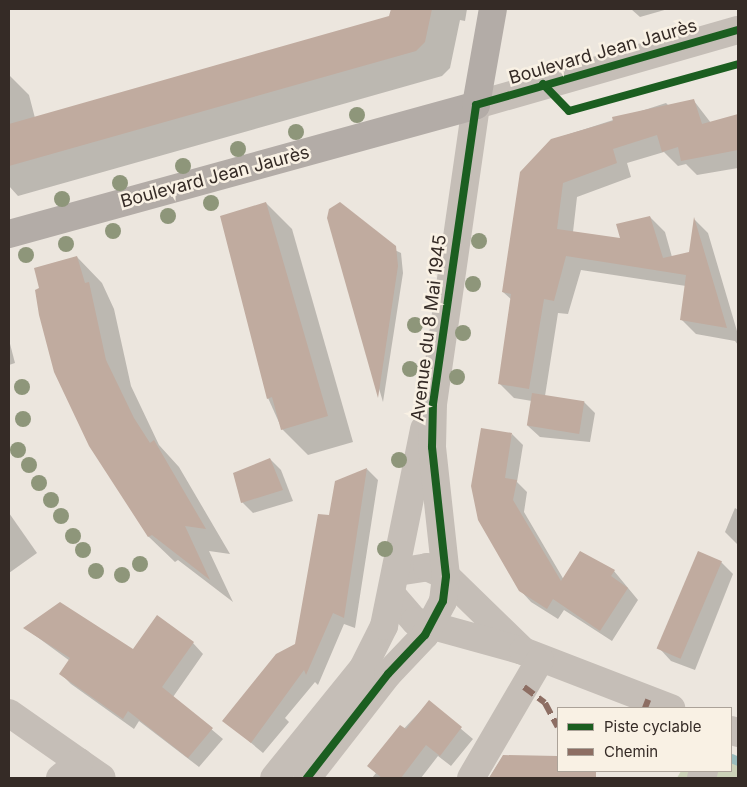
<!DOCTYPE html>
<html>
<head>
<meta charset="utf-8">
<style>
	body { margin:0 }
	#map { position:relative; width:747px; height:787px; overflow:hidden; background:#ece6de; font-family:Inter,sans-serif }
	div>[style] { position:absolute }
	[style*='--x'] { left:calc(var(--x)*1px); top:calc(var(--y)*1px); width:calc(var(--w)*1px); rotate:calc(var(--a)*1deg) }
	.green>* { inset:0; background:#ccd2b8 }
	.shadow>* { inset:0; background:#0003 }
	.stream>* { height:9px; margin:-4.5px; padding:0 4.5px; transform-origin:4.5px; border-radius:4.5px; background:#99bcbd }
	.building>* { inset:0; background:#c0ab9f; transform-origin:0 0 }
	.minor>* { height:28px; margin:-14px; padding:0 14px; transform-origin:14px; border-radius:14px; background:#c5beb7 }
	.major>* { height:28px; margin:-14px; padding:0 14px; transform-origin:14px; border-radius:14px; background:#b3aca7 }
	.quiet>* { height:6px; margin-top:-3px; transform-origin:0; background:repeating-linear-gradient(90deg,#8d6e63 0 12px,transparent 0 18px) }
	.cycleway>* { height:8px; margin:-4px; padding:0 4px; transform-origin:4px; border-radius:4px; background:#1b5e20 }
	.trees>* { width:16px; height:16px; margin:-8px; border-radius:50%; background:#8e967a }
	span { translate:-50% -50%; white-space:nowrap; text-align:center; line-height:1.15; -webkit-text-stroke:5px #f9f1e4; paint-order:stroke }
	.street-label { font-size:18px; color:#352b26 }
	.frame { position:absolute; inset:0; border:10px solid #352b26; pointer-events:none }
	.legend { position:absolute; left:557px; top:707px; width:175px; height:65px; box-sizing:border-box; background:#f9f1e4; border:1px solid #aba298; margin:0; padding:6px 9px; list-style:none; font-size:15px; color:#352b26 }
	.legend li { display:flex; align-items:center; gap:10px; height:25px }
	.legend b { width:25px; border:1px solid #aba298 }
</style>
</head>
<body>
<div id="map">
	<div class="green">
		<div style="clip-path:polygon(731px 761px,738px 764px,738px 778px,677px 778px,681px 771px,731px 771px)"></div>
	</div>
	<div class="shadow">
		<div style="clip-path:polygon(392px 9px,467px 9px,465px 21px,460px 20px,450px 68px,442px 76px,18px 196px,9px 186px,9px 75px,29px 95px,35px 118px,390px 17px)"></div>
		<div style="clip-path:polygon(631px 9px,668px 9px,640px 17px)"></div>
		<div style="clip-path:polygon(694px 101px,711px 123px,738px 115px,738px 168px,697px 175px,686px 164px,678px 166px,664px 152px,627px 163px,631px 177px,577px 197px,573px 232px,621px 240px,650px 217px,665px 232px,672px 257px,690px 253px,695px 220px,708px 233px,737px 331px,738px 324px,738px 345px,735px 341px,696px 334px,681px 319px,686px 286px,581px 270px,568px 314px,558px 313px,545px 396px,584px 402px,595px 413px,590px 442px,540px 437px,528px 426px,532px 401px,514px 398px,499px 383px,512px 300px,503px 292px,551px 140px,666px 103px,671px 108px)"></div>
		<div style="clip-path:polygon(266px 203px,292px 229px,353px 442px,308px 455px,282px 429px,268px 398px)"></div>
		<div style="clip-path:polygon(328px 218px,401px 253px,403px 273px,383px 402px)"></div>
		<div style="clip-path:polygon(77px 257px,102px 283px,114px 309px,131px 386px,159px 445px,179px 467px,230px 554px,209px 551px,233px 602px,178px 560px,175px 562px,149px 537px,90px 446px)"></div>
		<div style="clip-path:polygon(9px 340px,15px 363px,9px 365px)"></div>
		<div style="clip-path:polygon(512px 434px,523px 445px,517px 482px,527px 492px,524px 512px,564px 580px,614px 571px,638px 600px,612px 641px,564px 610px,558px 619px,531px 602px,520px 590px,479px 519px)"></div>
		<div style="clip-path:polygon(270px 459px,281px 470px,293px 501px,253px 513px,242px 502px)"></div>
		<div style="clip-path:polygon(367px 469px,378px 480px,355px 628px,344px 624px,318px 685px,315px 682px,285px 718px,289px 722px,263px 753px,224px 720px,296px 645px,330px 517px)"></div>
		<div style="clip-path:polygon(735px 508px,738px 510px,738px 545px,725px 532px)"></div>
		<div style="clip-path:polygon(9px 513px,37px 553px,9px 573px)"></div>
		<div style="clip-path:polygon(721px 562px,733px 574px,695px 670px,671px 661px,660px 649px)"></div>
		<div style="clip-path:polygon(25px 628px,133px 651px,193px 643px,203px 654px,173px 697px,223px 739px,199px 767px,139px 721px,134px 729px,71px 684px,61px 674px,70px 661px)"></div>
		<div style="clip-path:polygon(429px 702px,473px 739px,451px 766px,438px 756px,421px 778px,372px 778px,376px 773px,369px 766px)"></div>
		<div style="clip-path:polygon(503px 756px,548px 757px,558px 771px,579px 771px,587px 778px,489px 778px)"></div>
	</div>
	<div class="stream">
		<div style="--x:731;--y:758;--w:8;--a:23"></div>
	</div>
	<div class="building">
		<div style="clip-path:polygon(391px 9px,432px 9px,425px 42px,416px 51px,9px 166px,9px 124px,389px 16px)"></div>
		<div style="clip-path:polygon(694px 99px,702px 124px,738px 114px,738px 150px,681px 161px,678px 147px,662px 152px,657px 135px,613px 149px,617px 163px,563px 183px,557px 229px,620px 238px,616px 224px,650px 216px,663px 258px,689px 252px,694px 217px,727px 328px,680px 320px,686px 275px,566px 256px,554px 301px,544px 299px,529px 389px,498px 384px,511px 294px,502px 292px,520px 172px,551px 139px,613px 121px,612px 117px)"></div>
		<div style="clip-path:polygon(266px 202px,328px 416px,281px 430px,272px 397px,267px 399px,220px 216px)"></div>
		<div style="clip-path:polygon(340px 202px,396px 246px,398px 266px,378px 398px,327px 218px,329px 209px)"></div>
		<div style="clip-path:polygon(77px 256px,85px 283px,89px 282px,106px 360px,134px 418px,150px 443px,154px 440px,206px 529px,185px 526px,210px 580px,152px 535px,148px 537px,89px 446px,54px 372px,39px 315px,35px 290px,39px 288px,34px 268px)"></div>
		<div style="left:532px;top:393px;width:53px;height:33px;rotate:9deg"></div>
		<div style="clip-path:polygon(481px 428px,512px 433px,505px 478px,517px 480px,513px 500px,561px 581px,580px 551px,615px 570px,611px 576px,628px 588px,600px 631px,553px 599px,547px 609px,519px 591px,478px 520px,471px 486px)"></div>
		<div style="clip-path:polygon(270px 458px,283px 490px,241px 503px,233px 473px)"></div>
		<div style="clip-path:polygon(367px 468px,344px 618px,333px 613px,306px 675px,304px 670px,251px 743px,222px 721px,276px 654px,295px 644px,318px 514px,329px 515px,335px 481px)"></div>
		<div style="left:698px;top:551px;width:26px;height:106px;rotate:23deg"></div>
		<div style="clip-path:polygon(60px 602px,133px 649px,157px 615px,194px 642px,162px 687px,213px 728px,188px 758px,128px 711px,123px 719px,59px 674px,70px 658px,23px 628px)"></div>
		<div style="clip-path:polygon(429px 700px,462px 727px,440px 756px,426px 745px,401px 778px,382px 778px,367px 766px,400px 725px,406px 729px)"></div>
		<div style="clip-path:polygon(503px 755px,558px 756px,558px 771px,596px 771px,596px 778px,489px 778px)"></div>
	</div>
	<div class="minor">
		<div style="--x:397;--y:572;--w:30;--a:-9"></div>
		<div style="--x:427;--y:567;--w:21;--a:25"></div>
		<div style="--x:446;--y:576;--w:107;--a:44.2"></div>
		<div style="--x:392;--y:595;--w:35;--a:49"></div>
		<div style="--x:415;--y:621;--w:112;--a:15.5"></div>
		<div style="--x:523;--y:651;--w:159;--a:21.1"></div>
		<div style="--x:9;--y:713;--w:113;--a:35"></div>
		<div style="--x:731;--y:730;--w:8;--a:23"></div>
		<div style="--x:60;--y:778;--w:25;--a:-40"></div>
		<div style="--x:274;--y:778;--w:141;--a:-51"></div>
		<div style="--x:363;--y:668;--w:47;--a:-63.4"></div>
		<div style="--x:384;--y:626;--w:201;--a:-78.5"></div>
		<div style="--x:307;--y:778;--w:132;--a:-52.1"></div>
		<div style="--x:388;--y:674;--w:54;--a:-46.5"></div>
		<div style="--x:425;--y:635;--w:38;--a:-62"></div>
		<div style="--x:443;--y:601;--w:25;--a:-83"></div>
		<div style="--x:446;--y:576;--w:130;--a:-96.2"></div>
		<div style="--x:432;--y:447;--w:43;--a:-88.7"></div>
		<div style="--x:433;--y:404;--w:302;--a:-81.8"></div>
		<div style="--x:476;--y:105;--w:273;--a:-16"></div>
		<div style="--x:471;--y:778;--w:137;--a:-59.7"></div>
		<div style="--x:701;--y:778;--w:8;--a:-67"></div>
	</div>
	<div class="major">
		<div style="--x:9;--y:234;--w:484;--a:-15.4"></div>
		<div style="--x:476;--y:105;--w:97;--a:-80"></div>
	</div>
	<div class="quiet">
		<div style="--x:524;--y:687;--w:26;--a:37"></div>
		<div style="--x:545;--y:703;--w:27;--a:62"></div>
		<div style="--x:645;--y:708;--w:9;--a:-69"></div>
	</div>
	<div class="cycleway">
		<div style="--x:543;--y:84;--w:37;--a:46"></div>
		<div style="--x:569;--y:111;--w:175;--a:-15.5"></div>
		<div style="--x:307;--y:778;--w:132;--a:-52.1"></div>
		<div style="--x:388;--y:674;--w:54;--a:-46.5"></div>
		<div style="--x:425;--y:635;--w:38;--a:-62"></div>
		<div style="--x:443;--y:601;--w:25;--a:-83"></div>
		<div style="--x:446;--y:576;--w:130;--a:-96.2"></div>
		<div style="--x:432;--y:447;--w:43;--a:-88.7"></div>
		<div style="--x:433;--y:404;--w:302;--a:-81.8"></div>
		<div style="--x:476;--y:105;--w:273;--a:-16"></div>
	</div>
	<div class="trees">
		<div style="left:357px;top:115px"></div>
		<div style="left:296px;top:132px"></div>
		<div style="left:238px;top:149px"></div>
		<div style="left:183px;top:166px"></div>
		<div style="left:120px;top:183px"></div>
		<div style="left:62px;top:199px"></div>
		<div style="left:211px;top:203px"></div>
		<div style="left:168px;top:216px"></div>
		<div style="left:113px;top:231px"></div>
		<div style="left:479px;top:241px"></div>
		<div style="left:66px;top:244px"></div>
		<div style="left:26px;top:255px"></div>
		<div style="left:473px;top:284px"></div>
		<div style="left:415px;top:325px"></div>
		<div style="left:463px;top:333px"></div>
		<div style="left:410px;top:369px"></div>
		<div style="left:457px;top:377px"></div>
		<div style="left:22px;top:387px"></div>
		<div style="left:23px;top:419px"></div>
		<div style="left:18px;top:450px"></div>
		<div style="left:399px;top:460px"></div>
		<div style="left:29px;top:465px"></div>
		<div style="left:39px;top:483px"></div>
		<div style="left:51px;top:500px"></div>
		<div style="left:61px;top:516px"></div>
		<div style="left:73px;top:536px"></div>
		<div style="left:385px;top:549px"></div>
		<div style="left:83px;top:550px"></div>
		<div style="left:140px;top:564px"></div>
		<div style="left:96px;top:571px"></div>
		<div style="left:122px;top:575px"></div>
	</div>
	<div class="street-label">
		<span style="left:603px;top:52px;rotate:-16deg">Boulevard Jean Jaurès</span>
		<span style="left:215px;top:177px;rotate:-15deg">Boulevard Jean Jaurès</span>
		<span style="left:429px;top:328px;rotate:-83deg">Avenue du 8 Mai 1945</span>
	</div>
	<div class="frame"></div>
	<ul class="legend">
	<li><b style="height:6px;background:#1b5e20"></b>Piste cyclable</li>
	<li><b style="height:6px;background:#8d6e63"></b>Chemin</li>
	</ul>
</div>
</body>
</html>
